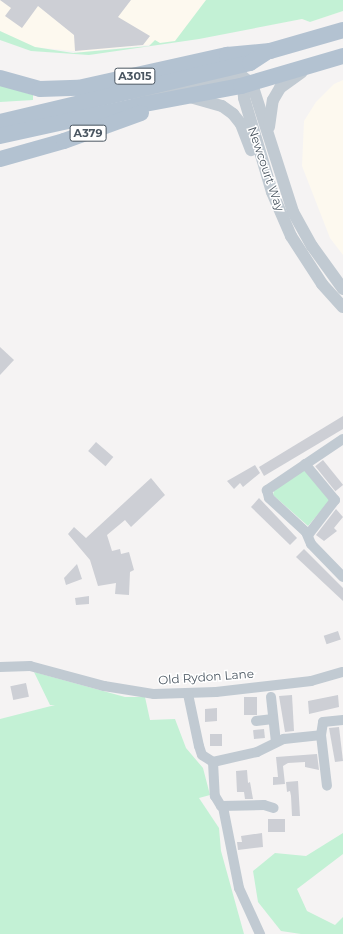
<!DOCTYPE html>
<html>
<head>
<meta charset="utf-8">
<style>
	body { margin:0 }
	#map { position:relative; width:343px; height:934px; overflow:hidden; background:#f5f3f3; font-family:Montserrat,sans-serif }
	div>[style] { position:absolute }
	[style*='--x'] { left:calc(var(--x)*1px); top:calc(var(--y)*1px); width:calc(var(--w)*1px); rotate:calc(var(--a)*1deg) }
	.commercial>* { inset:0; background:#fdf9ef }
	.green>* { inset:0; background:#c3f1d5 }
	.building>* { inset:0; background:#cdcfd5; transform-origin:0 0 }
	.minor>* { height:10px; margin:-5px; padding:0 5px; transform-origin:5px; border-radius:5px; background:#c1cad2 }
	.tertiary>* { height:12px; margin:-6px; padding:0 6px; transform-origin:6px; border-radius:6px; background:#c1cad2 }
	.primary>* { height:16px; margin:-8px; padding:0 8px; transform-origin:8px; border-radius:8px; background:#b3c2d1 }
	span { translate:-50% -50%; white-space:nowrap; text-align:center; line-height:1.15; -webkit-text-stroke:3px #fff; paint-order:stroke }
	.shield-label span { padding:1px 3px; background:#fff; border:1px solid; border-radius:3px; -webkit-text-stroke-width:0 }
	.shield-label { font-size:11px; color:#4a5661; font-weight:700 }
	.street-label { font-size:12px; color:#4a5661 }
</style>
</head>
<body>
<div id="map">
	<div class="commercial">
		<div style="clip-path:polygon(0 0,343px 0,343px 11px,310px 22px,302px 19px,173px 42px,83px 52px,24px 46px,0 31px)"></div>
		<div style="clip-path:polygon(343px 80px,343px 255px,330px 238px,302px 166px,304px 121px,316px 102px,334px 84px)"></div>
	</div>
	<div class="green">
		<div style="clip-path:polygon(206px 0,343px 0,343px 11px,310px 22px,302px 19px,199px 39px,89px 55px,31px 51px,0 40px,0 31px,35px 47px,73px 53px,149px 46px,155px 40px,160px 43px,175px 41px)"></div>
		<div style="clip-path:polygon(0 85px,33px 95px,33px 100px,0 102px)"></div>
		<div style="clip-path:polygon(305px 468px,331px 499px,308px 526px,273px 495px,275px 486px)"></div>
		<div style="clip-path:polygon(34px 672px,125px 697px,145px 697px,150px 720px,175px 719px,186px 748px,203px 768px,210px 795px,199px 798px,219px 828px,221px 851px,244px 934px,0 934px,0 719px,55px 705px,50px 705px)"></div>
		<div style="clip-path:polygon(343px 833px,343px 854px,297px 889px,307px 911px,335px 925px,343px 917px,343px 934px,301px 934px,281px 931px,258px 902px,253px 871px,275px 853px,306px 856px)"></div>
	</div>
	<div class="building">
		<div style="clip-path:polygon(0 0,131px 0,118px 17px,150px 36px,143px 45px,75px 51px,74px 35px,38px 6px,22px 28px,5px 16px,11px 8px)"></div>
		<div style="clip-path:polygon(0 347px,14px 360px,0 375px)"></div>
		<div style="clip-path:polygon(343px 416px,343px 429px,264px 476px,259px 467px)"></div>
		<div style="left:96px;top:442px;width:23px;height:12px;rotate:41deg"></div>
		<div style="left:323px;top:460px;width:32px;height:10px;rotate:51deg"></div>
		<div style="clip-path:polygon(255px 465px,260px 473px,243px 487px,240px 483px,234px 489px,227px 481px)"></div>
		<div style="clip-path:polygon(151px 478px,165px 495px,131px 527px,125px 520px,107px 535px,112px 551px,120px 549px,121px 554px,129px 552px,134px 570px,130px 572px,129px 595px,115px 594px,116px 583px,98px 586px,90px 560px,68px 534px,74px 527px,86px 538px)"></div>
		<div style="clip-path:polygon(259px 498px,297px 538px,290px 545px,251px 507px)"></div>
		<div style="clip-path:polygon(336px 509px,343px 517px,334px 528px,337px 531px,324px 541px,316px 535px)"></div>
		<div style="clip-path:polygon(304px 549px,343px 588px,343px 601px,296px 557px)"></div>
		<div style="clip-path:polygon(77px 564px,82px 579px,66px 585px,64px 578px)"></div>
		<div style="clip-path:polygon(89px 596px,89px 604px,76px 605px,75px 598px)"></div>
		<div style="left:338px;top:631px;width:9px;height:15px;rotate:72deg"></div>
		<div style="left:26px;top:683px;width:14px;height:16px;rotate:78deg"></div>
		<div style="clip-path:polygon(292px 695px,294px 731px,285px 732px,279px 696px)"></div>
		<div style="clip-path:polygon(338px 695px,339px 707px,309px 714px,308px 701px)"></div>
		<div style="left:244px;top:697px;width:13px;height:18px"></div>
		<div style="clip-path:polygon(217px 708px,217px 721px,205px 722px,205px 709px)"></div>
		<div style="clip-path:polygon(339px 727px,343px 761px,335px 762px,329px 728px)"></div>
		<div style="left:264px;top:729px;width:9px;height:11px;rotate:84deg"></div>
		<div style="left:210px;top:734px;width:12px;height:12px"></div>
		<div style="clip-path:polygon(317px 754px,319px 770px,305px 767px,305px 762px,288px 763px,283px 766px,285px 784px,273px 785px,273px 777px,278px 777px,276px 757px)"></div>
		<div style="clip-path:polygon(247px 770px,248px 783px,250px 782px,253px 799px,245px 799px,244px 792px,237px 792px,236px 771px)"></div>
		<div style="clip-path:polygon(298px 781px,300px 816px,292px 816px,291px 796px,290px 791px,287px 792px,286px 782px)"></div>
		<div style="left:285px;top:819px;width:13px;height:17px;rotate:90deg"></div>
		<div style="clip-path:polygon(262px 833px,263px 847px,238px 850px,237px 842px,242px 842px,241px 836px)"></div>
	</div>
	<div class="minor">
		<div style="--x:343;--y:439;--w:92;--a:146.1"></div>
		<div style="--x:267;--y:490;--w:8;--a:76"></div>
		<div style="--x:269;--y:498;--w:50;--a:42.6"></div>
		<div style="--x:306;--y:532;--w:13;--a:67"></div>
		<div style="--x:311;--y:544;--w:46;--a:45.9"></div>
		<div style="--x:305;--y:464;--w:47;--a:50.2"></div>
		<div style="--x:335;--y:500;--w:44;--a:127.6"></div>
		<div style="--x:0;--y:667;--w:30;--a:-2"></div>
		<div style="--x:30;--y:666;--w:77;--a:15.1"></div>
		<div style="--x:104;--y:686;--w:51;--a:9.1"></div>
		<div style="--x:154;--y:694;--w:62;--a:-1.8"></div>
		<div style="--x:216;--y:692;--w:96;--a:-6.6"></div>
		<div style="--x:311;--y:681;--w:33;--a:-16"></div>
		<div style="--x:188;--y:694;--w:53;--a:78.1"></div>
		<div style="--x:199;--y:746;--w:9;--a:72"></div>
		<div style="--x:202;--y:755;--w:13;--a:32"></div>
		<div style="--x:213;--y:762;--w:45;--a:-12.8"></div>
		<div style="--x:257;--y:752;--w:30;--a:-26"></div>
		<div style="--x:284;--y:739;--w:37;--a:-6"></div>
		<div style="--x:321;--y:735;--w:13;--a:-81"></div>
		<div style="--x:323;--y:722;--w:20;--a:-6"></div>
		<div style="--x:271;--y:697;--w:45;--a:83.7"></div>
		<div style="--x:256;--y:721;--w:17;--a:-7"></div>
		<div style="--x:321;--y:735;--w:51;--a:83.3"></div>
		<div style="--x:213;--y:762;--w:34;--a:87"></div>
		<div style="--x:215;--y:796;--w:12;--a:59"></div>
		<div style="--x:221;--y:806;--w:43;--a:-1.3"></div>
		<div style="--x:264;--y:805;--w:10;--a:17"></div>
		<div style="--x:223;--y:807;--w:83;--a:78.8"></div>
		<div style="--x:239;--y:888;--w:51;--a:65.5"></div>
	</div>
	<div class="tertiary">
		<div style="--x:242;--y:78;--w:20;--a:84"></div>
		<div style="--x:244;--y:98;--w:98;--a:73.4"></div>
		<div style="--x:272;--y:192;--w:48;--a:66.6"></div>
		<div style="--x:291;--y:236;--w:57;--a:57.1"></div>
		<div style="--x:322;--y:284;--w:31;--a:48"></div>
		<div style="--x:136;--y:97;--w:98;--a:-11.2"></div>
		<div style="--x:232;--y:78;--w:11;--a:-5"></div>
		<div style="--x:243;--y:77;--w:11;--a:38"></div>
		<div style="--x:252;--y:84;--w:134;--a:72.2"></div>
		<div style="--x:293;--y:212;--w:39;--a:61"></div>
		<div style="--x:312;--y:246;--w:53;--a:54.2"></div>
		<div style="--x:190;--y:97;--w:33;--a:16"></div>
		<div style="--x:222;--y:106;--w:14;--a:36"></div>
		<div style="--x:233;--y:114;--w:13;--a:51"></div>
		<div style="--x:241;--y:124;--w:28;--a:69"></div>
		<div style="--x:269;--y:127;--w:27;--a:-82"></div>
		<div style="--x:273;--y:100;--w:14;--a:-60"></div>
		<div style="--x:280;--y:88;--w:27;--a:-36"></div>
	</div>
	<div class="primary">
		<div style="--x:0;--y:78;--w:41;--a:15.4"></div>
		<div style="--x:40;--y:89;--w:38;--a:-2"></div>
		<div style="--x:78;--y:88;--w:153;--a:-12.5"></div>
		<div style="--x:227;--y:55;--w:43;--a:-5.3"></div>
		<div style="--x:270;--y:51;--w:76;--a:-16"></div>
		<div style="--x:0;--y:122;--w:257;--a:-13.3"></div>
		<div style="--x:250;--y:63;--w:20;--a:-33"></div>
		<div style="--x:0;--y:136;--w:148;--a:-12.4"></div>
		<div style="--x:145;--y:104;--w:98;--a:-10.6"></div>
		<div style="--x:241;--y:86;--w:106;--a:-16.4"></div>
		<div style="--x:0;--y:159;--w:66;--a:-15.7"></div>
		<div style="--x:64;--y:141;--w:82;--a:-20"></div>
	</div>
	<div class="shield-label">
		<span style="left:135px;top:76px">A3015</span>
		<span style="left:88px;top:133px">A379</span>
	</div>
	<div class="street-label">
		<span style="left:266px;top:169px;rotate:71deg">Newcourt Way</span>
		<span style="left:206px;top:677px;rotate:-4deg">Old Rydon Lane</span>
	</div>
</div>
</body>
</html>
